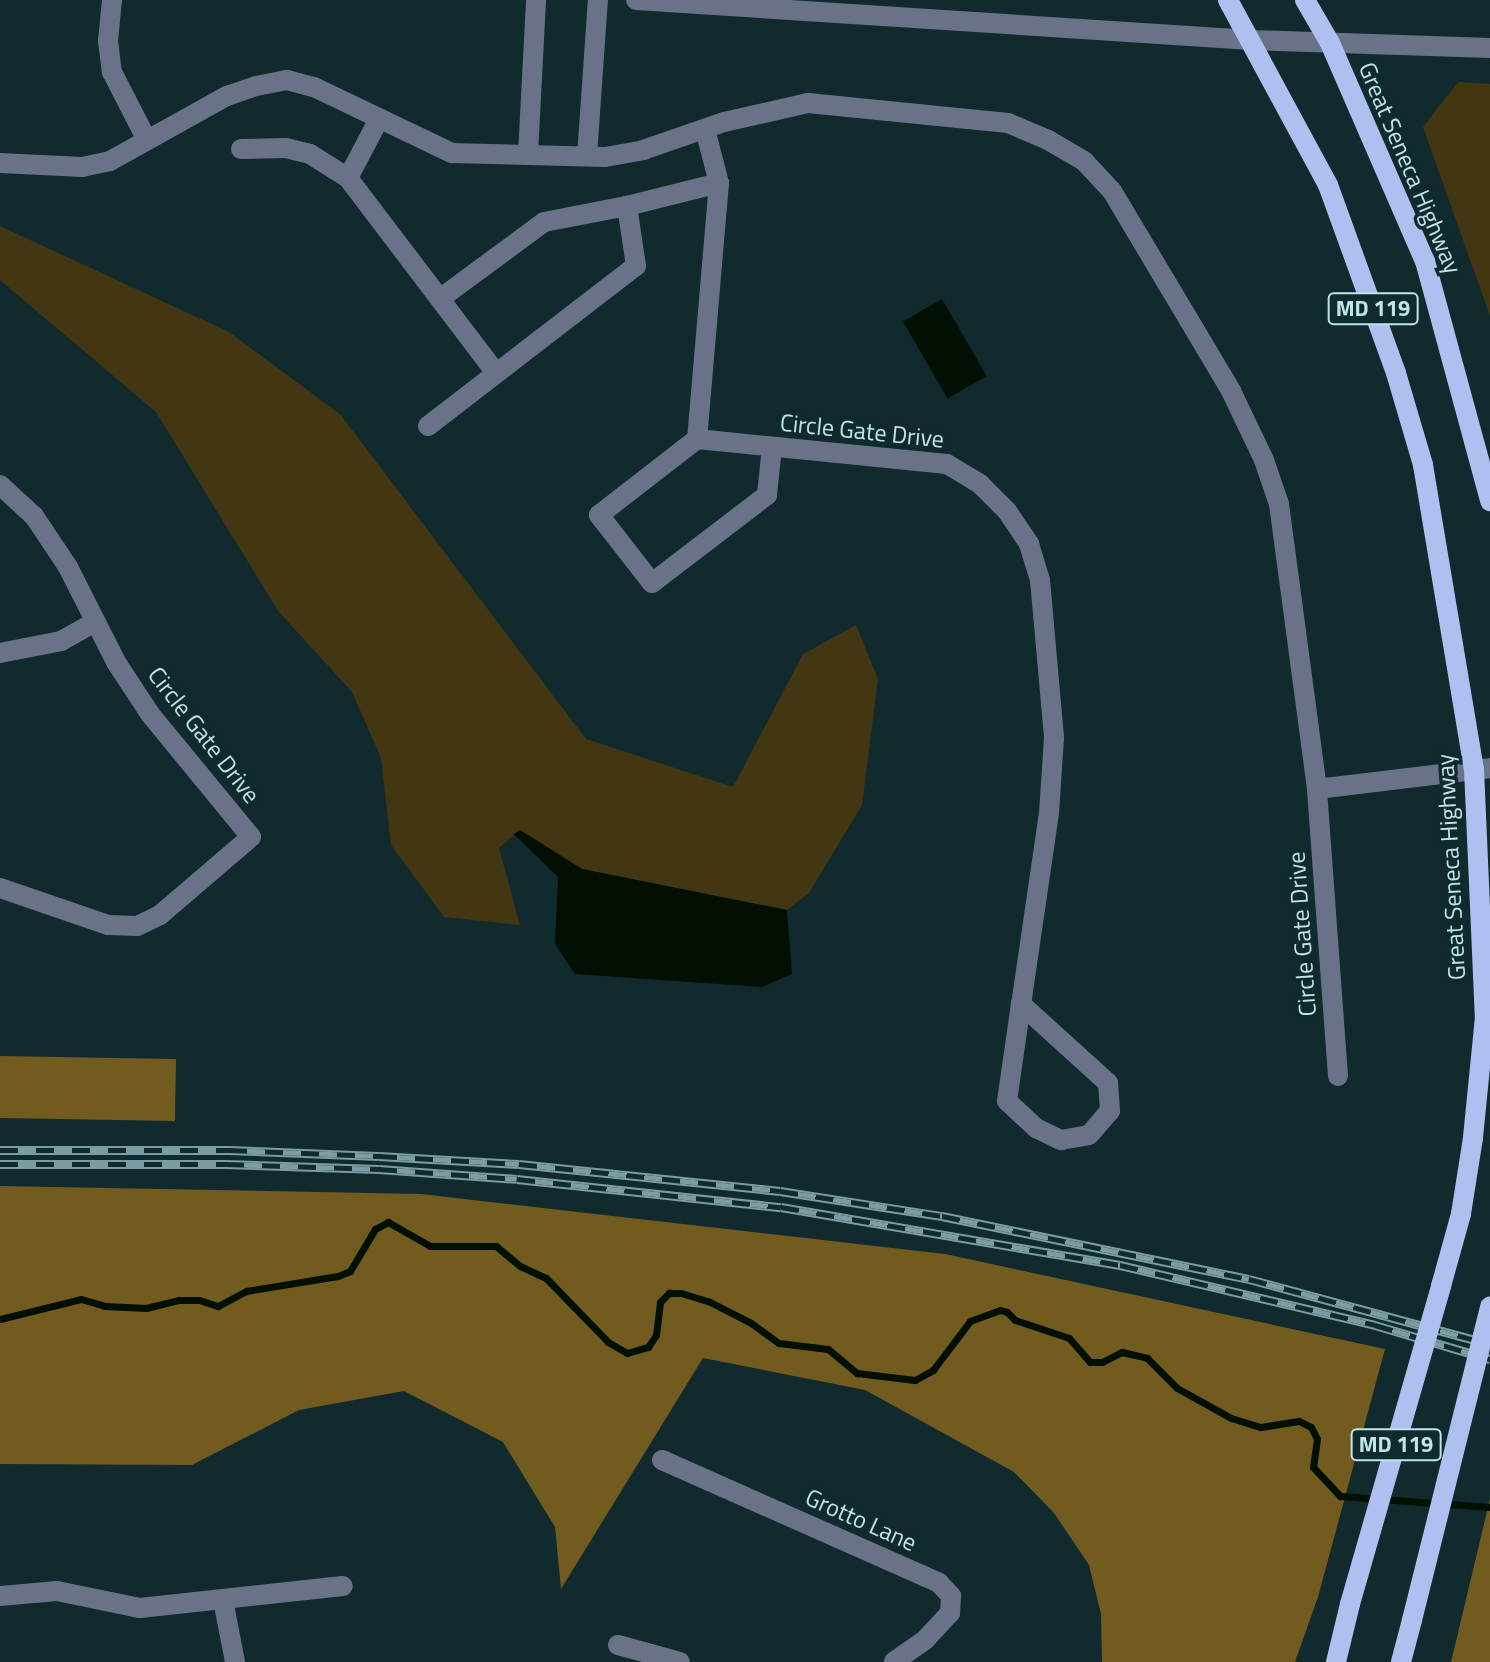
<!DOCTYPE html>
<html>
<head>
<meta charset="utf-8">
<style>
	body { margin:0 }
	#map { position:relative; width:1490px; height:1662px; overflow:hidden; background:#102a2e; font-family:"Titillium Web",sans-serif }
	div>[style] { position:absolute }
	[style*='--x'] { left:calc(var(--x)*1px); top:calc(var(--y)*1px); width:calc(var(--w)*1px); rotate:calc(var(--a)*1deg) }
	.green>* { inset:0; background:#433612 }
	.forest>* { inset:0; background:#715b1f; transform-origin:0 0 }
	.water>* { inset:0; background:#011003; transform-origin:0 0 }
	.stream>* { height:7px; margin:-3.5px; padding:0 3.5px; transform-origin:3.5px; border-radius:3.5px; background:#011003 }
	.minor>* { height:20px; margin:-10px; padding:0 10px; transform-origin:10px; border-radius:10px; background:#697289 }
	.major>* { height:20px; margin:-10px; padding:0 10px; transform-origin:10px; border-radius:10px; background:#aec0ef }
	.rail>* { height:9px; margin-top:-4.5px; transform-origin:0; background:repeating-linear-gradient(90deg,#102a2e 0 18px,#7b9ca2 0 36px); box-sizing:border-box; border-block:2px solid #7b9ca2 }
	.major-bridge>* { height:20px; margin:-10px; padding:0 10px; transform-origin:10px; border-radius:10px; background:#aec0ef }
	span { translate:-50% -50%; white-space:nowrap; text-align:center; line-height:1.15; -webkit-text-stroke:7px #102a2e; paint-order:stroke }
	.shield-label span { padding:2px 6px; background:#102a2e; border:2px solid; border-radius:6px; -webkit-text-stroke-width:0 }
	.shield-label { font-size:22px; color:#bfe5eb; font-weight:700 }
	.street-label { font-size:24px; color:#bfe5eb }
</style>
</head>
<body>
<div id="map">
	<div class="green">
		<div style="clip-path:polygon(1458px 82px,1490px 84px,1490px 316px,1423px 127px)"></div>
		<div style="clip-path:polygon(0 226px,229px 332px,340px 414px,586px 739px,733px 787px,803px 654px,856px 625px,878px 679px,862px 805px,809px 893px,787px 910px,582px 869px,520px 830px,499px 848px,520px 925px,444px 917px,391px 845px,381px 758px,352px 692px,278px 611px,156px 412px,0 280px)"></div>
	</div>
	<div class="forest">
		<div style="left:176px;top:1059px;width:62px;height:176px;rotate:91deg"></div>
		<div style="clip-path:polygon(0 1186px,421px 1194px,945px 1254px,1385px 1349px,1318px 1597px,1295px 1662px,1102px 1662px,1101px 1614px,1089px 1565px,1054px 1513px,1014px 1472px,865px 1390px,703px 1358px,561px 1589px,555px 1527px,503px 1442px,404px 1391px,299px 1410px,192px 1465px,0 1464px)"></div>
		<div style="clip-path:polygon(1490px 1499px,1490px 1662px,1451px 1662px)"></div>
	</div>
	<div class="water">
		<div style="left:942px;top:299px;width:89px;height:45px;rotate:60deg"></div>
		<div style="clip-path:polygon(520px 830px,582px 869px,787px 910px,792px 974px,762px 987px,575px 974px,555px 944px,558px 877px,514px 834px)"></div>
	</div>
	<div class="stream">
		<div style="--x:0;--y:1319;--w:83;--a:-13.9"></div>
		<div style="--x:81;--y:1299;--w:25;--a:16"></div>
		<div style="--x:105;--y:1306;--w:41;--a:2.8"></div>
		<div style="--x:146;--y:1308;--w:34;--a:-14"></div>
		<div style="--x:179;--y:1300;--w:20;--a:0"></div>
		<div style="--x:199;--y:1300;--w:20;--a:18"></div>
		<div style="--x:218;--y:1306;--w:32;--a:-28"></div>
		<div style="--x:246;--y:1291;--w:93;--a:-9.3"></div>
		<div style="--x:338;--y:1276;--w:13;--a:-23"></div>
		<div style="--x:350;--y:1271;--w:49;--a:-59.2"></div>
		<div style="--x:375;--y:1229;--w:15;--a:-28"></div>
		<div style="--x:388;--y:1222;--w:48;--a:29.7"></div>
		<div style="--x:430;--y:1246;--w:66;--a:0"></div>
		<div style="--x:496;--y:1246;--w:31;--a:40"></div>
		<div style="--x:520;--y:1266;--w:29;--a:25"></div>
		<div style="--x:546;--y:1278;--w:89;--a:45.9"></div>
		<div style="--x:608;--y:1342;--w:22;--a:30"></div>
		<div style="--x:627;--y:1353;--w:22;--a:-16"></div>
		<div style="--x:648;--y:1347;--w:14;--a:-56"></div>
		<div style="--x:656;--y:1335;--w:33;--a:-83"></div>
		<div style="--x:660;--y:1302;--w:13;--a:-45"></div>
		<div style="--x:669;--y:1293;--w:12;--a:0"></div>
		<div style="--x:681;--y:1293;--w:30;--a:17"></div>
		<div style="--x:710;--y:1302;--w:46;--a:27.1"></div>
		<div style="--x:751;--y:1323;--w:34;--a:36"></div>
		<div style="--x:779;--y:1343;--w:49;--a:7"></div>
		<div style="--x:828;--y:1349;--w:38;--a:40"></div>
		<div style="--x:857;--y:1373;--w:58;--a:6.9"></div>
		<div style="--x:915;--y:1380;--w:21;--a:-29"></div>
		<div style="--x:933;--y:1370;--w:61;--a:-52.9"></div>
		<div style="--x:970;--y:1321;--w:32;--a:-20"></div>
		<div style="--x:1000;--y:1310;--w:7;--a:16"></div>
		<div style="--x:1007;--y:1312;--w:11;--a:45"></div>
		<div style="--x:1015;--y:1320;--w:57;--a:18.4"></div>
		<div style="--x:1069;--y:1338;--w:32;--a:49"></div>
		<div style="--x:1090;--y:1362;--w:12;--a:0"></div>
		<div style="--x:1102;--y:1362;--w:22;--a:-27"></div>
		<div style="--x:1122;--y:1352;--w:26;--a:13"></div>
		<div style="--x:1147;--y:1358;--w:42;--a:45"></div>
		<div style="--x:1177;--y:1388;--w:62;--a:29.1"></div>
		<div style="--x:1231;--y:1418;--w:31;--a:17"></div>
		<div style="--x:1261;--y:1427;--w:38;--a:-9"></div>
		<div style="--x:1299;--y:1421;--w:13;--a:27"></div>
		<div style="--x:1311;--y:1427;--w:13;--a:63"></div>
		<div style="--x:1317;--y:1439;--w:28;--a:98"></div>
		<div style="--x:1313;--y:1467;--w:40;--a:47"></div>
		<div style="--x:1340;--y:1496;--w:150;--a:4.2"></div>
	</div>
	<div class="minor">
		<div style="--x:112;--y:0;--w:41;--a:95.6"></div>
		<div style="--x:108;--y:41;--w:31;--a:83"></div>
		<div style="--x:112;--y:72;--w:76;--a:62.8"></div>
		<div style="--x:636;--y:0;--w:616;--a:3.72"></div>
		<div style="--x:1251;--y:40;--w:239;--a:1.9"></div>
		<div style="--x:705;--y:129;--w:56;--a:75.5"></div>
		<div style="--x:719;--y:183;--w:257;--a:94.9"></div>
		<div style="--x:697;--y:439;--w:251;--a:5.7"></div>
		<div style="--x:947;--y:464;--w:39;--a:31"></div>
		<div style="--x:980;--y:484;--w:38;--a:45"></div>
		<div style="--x:1007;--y:511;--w:40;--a:56"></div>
		<div style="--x:1029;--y:544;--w:38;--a:73"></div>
		<div style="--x:1040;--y:580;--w:159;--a:84.9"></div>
		<div style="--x:1054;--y:738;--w:75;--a:93.8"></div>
		<div style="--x:1049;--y:813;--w:193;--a:98.3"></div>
		<div style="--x:1021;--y:1004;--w:98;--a:98.2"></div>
		<div style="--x:1007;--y:1101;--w:40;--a:43"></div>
		<div style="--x:1036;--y:1128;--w:28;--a:26"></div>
		<div style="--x:1061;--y:1140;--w:28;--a:-10"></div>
		<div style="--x:1089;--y:1135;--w:32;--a:-49"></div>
		<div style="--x:1110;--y:1111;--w:28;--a:-94"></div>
		<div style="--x:1108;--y:1083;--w:118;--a:-137.8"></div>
		<div style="--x:241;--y:149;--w:45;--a:-1.3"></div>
		<div style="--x:286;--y:148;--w:25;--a:14"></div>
		<div style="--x:310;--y:154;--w:45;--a:32.3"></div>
		<div style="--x:348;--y:178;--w:245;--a:52.8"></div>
		<div style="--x:528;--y:154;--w:154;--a:-87"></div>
		<div style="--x:587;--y:156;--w:156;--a:-86"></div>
		<div style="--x:0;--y:163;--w:82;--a:2.8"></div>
		<div style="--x:82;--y:167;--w:29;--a:-12"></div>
		<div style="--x:110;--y:161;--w:134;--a:-29.1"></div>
		<div style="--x:227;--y:96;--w:31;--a:-19"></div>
		<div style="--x:256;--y:86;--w:32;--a:-11"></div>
		<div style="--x:287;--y:80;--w:28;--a:15"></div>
		<div style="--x:314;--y:87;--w:153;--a:25.6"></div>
		<div style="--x:452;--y:153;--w:153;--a:1.5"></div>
		<div style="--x:605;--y:157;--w:39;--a:-10"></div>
		<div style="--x:643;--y:150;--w:86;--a:-19.1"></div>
		<div style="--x:724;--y:122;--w:86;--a:-12.7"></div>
		<div style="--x:808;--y:103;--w:201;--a:5.7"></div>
		<div style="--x:1008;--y:123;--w:43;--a:23"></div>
		<div style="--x:1048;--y:140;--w:42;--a:30.3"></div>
		<div style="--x:1084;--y:161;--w:41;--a:47"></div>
		<div style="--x:1112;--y:191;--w:233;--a:59.2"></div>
		<div style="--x:1231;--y:391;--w:76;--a:64.4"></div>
		<div style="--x:1264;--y:460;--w:46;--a:71.2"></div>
		<div style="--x:1279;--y:504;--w:288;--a:82.4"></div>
		<div style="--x:348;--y:178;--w:67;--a:-62.3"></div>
		<div style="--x:441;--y:298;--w:128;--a:-36.4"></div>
		<div style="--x:544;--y:222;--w:85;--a:-10.9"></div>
		<div style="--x:428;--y:426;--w:262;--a:-37.6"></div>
		<div style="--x:636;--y:266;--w:61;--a:-98.5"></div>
		<div style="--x:627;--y:206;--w:95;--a:-14"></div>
		<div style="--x:697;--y:439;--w:124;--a:142.2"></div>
		<div style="--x:599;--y:515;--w:86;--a:52.1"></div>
		<div style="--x:652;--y:583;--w:145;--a:-37.4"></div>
		<div style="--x:767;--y:495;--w:48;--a:-84.1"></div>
		<div style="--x:0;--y:485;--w:46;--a:42.4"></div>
		<div style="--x:34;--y:516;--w:61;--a:56.3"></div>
		<div style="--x:68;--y:567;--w:106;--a:63.2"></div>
		<div style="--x:116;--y:662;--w:62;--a:56.8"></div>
		<div style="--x:150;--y:714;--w:159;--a:50.6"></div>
		<div style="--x:251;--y:837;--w:120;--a:139.4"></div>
		<div style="--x:160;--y:915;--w:25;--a:154"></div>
		<div style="--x:137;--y:926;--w:29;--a:-178"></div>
		<div style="--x:108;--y:925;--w:114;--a:-161.1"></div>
		<div style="--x:0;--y:653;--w:62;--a:-11.1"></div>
		<div style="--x:61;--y:641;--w:39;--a:-29"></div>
		<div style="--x:1338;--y:1076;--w:288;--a:-94.2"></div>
		<div style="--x:1317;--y:789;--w:174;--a:-6.9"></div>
		<div style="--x:662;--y:1460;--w:303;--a:23.9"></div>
		<div style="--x:939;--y:1583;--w:18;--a:47"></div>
		<div style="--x:951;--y:1596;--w:17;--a:93"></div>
		<div style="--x:950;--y:1613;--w:37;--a:133"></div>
		<div style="--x:925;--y:1640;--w:38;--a:145"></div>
		<div style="--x:0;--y:1596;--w:57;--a:-5"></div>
		<div style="--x:57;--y:1591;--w:85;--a:11.6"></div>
		<div style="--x:140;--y:1608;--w:204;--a:-6.2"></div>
		<div style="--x:223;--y:1600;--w:63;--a:79"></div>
		<div style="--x:618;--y:1645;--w:64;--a:15.3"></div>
	</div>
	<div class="major">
		<div style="--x:1228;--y:0;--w:210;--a:61.6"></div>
		<div style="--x:1328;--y:185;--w:200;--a:70.1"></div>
		<div style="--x:1396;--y:373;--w:96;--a:73.6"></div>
		<div style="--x:1423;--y:465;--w:308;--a:80.5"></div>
		<div style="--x:1474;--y:769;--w:248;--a:87.5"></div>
		<div style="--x:1485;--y:1017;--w:122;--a:95.7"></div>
		<div style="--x:1473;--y:1138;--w:77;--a:99"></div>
		<div style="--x:1461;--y:1214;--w:75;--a:105.5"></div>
		<div style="--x:1305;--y:0;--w:50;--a:59.8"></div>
		<div style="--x:1330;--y:43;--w:238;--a:66.5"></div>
		<div style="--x:1425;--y:261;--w:249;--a:74.8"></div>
		<div style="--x:1336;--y:1662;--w:60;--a:-76.4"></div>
		<div style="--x:1401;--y:1662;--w:43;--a:-75.3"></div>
	</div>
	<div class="rail">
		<div style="--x:0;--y:1150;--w:229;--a:0"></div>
		<div style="--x:229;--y:1150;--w:150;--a:2.3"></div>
		<div style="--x:379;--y:1156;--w:140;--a:3.3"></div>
		<div style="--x:519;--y:1164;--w:262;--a:5.9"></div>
		<div style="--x:780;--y:1191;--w:164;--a:8.8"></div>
		<div style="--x:942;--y:1216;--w:313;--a:11.6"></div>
		<div style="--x:1249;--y:1279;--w:250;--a:15.1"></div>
		<div style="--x:0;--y:1164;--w:226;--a:0"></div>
		<div style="--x:226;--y:1164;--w:153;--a:1.9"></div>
		<div style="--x:379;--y:1169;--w:138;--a:4.1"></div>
		<div style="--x:517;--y:1179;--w:265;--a:6.1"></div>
		<div style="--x:781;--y:1207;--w:344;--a:9.7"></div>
		<div style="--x:1120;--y:1265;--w:262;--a:13.2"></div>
		<div style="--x:1375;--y:1325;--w:120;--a:16.5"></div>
	</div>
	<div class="major-bridge">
		<div style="--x:1350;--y:1604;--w:331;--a:-74"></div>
		<div style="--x:1412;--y:1620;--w:323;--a:-76"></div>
	</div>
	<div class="shield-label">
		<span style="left:1373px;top:309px">MD 119</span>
		<span style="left:1396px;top:1445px">MD 119</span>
	</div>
	<div class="street-label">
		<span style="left:1410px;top:168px;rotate:67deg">Great Seneca Highway</span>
		<span style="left:862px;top:431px;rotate:6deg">Circle Gate Drive</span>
		<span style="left:204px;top:735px;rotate:52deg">Circle Gate Drive</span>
		<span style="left:1451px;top:867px;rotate:-93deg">Great Seneca Highway</span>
		<span style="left:1302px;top:934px;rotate:-94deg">Circle Gate Drive</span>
		<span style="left:861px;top:1520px;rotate:24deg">Grotto Lane</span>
	</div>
</div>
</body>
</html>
